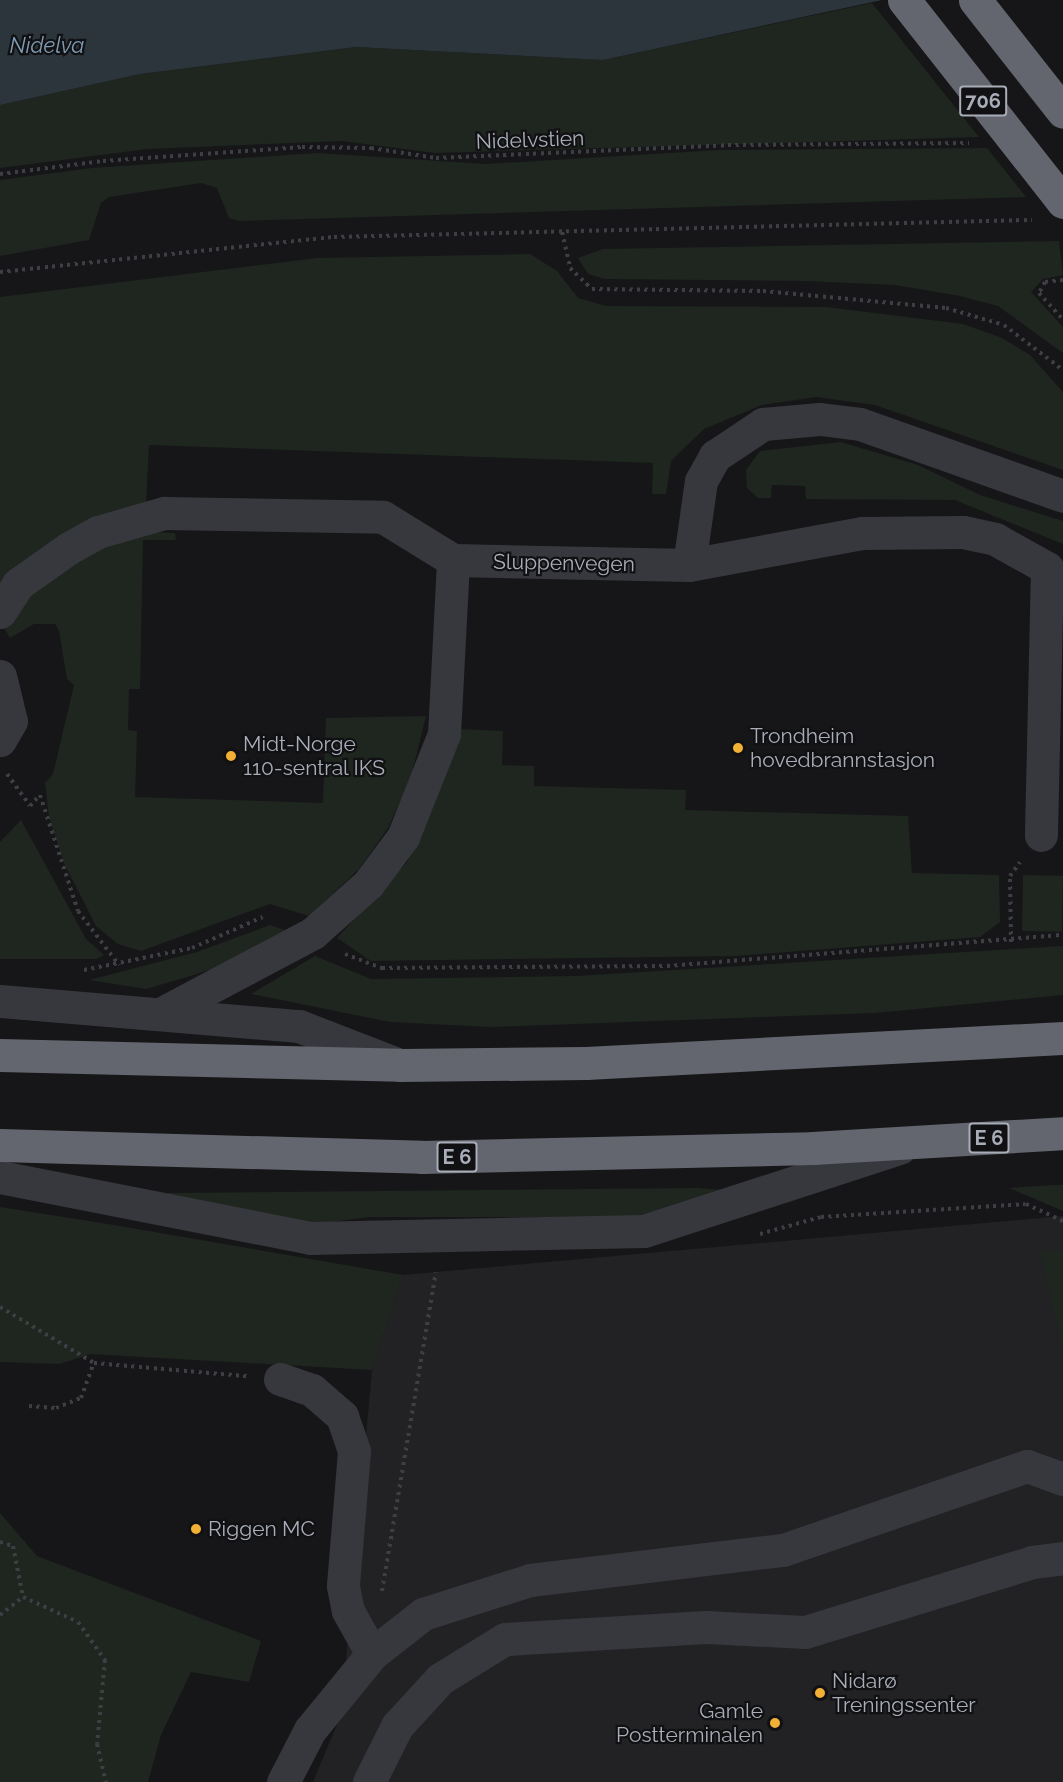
<!DOCTYPE html>
<html>
<head>
<meta charset="utf-8">
<style>
	body { margin:0 }
	#map { position:relative; width:1063px; height:1782px; overflow:hidden; background:#161618; font-family:Raleway,sans-serif }
	div>[style] { position:absolute }
	[style*='--x'] { left:calc(var(--x)*1px); top:calc(var(--y)*1px); width:calc(var(--w)*1px); rotate:calc(var(--a)*1deg) }
	.built>* { inset:0; background:#222225 }
	.green>* { inset:0; background:#1e261f; transform-origin:0 0 }
	.water>* { inset:0; background:#2c353c }
	.path>* { height:4px; margin-top:-2px; transform-origin:0; background:repeating-linear-gradient(90deg,#3d3f44 0 3px,transparent 0 7.5px) }
	.minor>* { height:33px; margin:-16.5px; padding:0 16.5px; transform-origin:16.5px; border-radius:16.5px; background:#37383d }
	.highway>* { height:33px; margin:-16.5px; padding:0 16.5px; transform-origin:16.5px; border-radius:16.5px; background:#63666e }
	.highway-bridge>* { height:33px; margin:-16.5px; padding:0 16.5px; transform-origin:16.5px; border-radius:16.5px; background:#63666e }
	.dots>* { width:16px; height:16px; translate:-50% -50%; box-sizing:border-box; border:3px solid #111113; border-radius:50% }
	span { translate:-50% -50%; white-space:nowrap; text-align:center; line-height:1.15; -webkit-text-stroke:4.5px #111113; paint-order:stroke }
	.shield-label span { padding:2px 4px; background:#111113; border:2px solid; border-radius:4px; -webkit-text-stroke-width:0 }
	.shield-label { font-size:20px; color:#a8adb8; font-weight:700 }
	.street-label { font-size:21px; color:#a8adb8 }
	.poi-label { font-size:21px; color:#a8adb8 }
	.left { translate:0 -50%; text-align:left }
	.right { translate:-100% -50%; text-align:right }
	.water-label { font-size:22px; color:#7f9bb3; font-style:italic }
</style>
</head>
<body>
<div id="map">
	<div class="built">
		<div style="clip-path:polygon(1063px 1216px,1063px 1782px,313px 1782px,341px 1715px,372px 1370px,403px 1275px)"></div>
	</div>
	<div class="green">
		<div style="clip-path:polygon(872px 3px,979px 137px,435px 153px,342px 141px,147px 149px,0 168px,0 105px,140px 74px,356px 47px,603px 60px)"></div>
		<div style="clip-path:polygon(987px 148px,1026px 197px,239px 221px,229px 218px,217px 188px,201px 183px,109px 197px,101px 203px,89px 240px,0 256px,0 180px,92px 168px,318px 153px,486px 164px,719px 150px)"></div>
		<div style="clip-path:polygon(1059px 241px,1063px 275px,1043px 279px,1031px 292px,1063px 327px,1063px 353px,998px 306px,960px 296px,895px 285px,805px 281px,605px 279px,588px 274px,578px 258px,603px 249px)"></div>
		<div style="clip-path:polygon(530px 254px,557px 271px,578px 298px,606px 306px,826px 307px,963px 324px,1002px 338px,1030px 355px,1063px 392px,1063px 470px,875px 405px,816px 397px,762px 405px,704px 429px,671px 461px,666px 494px,652px 494px,653px 463px,149px 445px,146px 504px,0 596px,0 297px,317px 258px)"></div>
		<div style="clip-path:polygon(841px 442px,918px 465px,980px 495px,1063px 521px,1063px 544px,955px 500px,806px 499px,805px 486px,772px 485px,771px 498px,758px 498px,747px 488px,746px 470px,760px 451px)"></div>
		<div style="clip-path:polygon(146px 532px,175px 533px,176px 540px,143px 540px,140px 689px,129px 689px,128px 730px,137px 731px,135px 797px,323px 803px,326px 718px,426px 716px,411px 777px,388px 828px,359px 869px,309px 916px,270px 904px,141px 951px,118px 944px,96px 926px,64px 863px,49px 817px,45px 783px,53px 774px,74px 685px,67px 679px,59px 631px,55px 624px,34px 624px,10px 638px,3px 626px,4px 616px,91px 546px)"></div>
		<div style="clip-path:polygon(459px 729px,503px 731px,502px 765px,534px 766px,534px 786px,686px 790px,685px 810px,908px 816px,912px 873px,999px 875px,1000px 922px,980px 937px,736px 956px,371px 961px,337px 938px,407px 862px,436px 801px)"></div>
		<div style="clip-path:polygon(21px 820px,86px 939px,104px 955px,97px 959px,0 959px,0 842px)"></div>
		<div style="left:1023px;top:875px;width:40px;height:56px;rotate:1deg"></div>
		<div style="clip-path:polygon(270px 925px,288px 931px,240px 960px,187px 977px,146px 989px,89px 980px,197px 952px)"></div>
		<div style="clip-path:polygon(1063px 946px,1063px 995px,875px 1013px,491px 1027px,390px 1022px,251px 994px,315px 956px,371px 979px,576px 976px)"></div>
		<div style="clip-path:polygon(1063px 1185px,1063px 1211px,1009px 1188px,1054px 1185px)"></div>
		<div style="clip-path:polygon(698px 1188px,721px 1190px,648px 1217px,370px 1217px,315px 1224px,164px 1193px)"></div>
		<div style="clip-path:polygon(0 1207px,108px 1224px,403px 1275px,372px 1370px,91px 1354px,59px 1364px,0 1362px)"></div>
		<div style="clip-path:polygon(1063px 1250px,1063px 1351px,1040px 1251px)"></div>
		<div style="clip-path:polygon(0 1513px,37px 1556px,261px 1641px,249px 1682px,191px 1672px,161px 1735px,148px 1782px,0 1782px)"></div>
	</div>
	<div class="water">
		<div style="clip-path:polygon(0 0,882px 0,603px 60px,356px 47px,140px 74px,0 105px)"></div>
	</div>
	<div class="path">
		<div style="--x:0;--y:174;--w:104;--a:-7.2"></div>
		<div style="--x:103;--y:161;--w:199;--a:-4"></div>
		<div style="--x:302;--y:147;--w:69;--a:0.8"></div>
		<div style="--x:371;--y:148;--w:66;--a:8.7"></div>
		<div style="--x:436;--y:158;--w:292;--a:-2.5"></div>
		<div style="--x:728;--y:145;--w:241;--a:-0.5"></div>
		<div style="--x:562;--y:232;--w:37;--a:77"></div>
		<div style="--x:570;--y:268;--w:30;--a:44"></div>
		<div style="--x:592;--y:289;--w:171;--a:0.7"></div>
		<div style="--x:763;--y:291;--w:184;--a:5.3"></div>
		<div style="--x:946;--y:308;--w:60;--a:16.3"></div>
		<div style="--x:1004;--y:325;--w:74;--a:37.3"></div>
		<div style="--x:0;--y:272;--w:336;--a:-6"></div>
		<div style="--x:334;--y:237;--w:698;--a:-1.4"></div>
		<div style="--x:1063;--y:280;--w:18;--a:174"></div>
		<div style="--x:1045;--y:282;--w:13;--a:119"></div>
		<div style="--x:1039;--y:293;--w:36;--a:48"></div>
		<div style="--x:7;--y:774;--w:39;--a:54"></div>
		<div style="--x:30;--y:806;--w:15;--a:-48"></div>
		<div style="--x:40;--y:795;--w:122;--a:71.9"></div>
		<div style="--x:78;--y:911;--w:68;--a:52.8"></div>
		<div style="--x:1011;--y:942;--w:66;--a:-90.9"></div>
		<div style="--x:1010;--y:876;--w:17;--a:-54"></div>
		<div style="--x:345;--y:954;--w:40;--a:21"></div>
		<div style="--x:382;--y:968;--w:285;--a:-0.4"></div>
		<div style="--x:667;--y:966;--w:397;--a:-4.5"></div>
		<div style="--x:84;--y:970;--w:110;--a:-11.5"></div>
		<div style="--x:192;--y:948;--w:77;--a:-23.6"></div>
		<div style="--x:760;--y:1234;--w:63;--a:-15.6"></div>
		<div style="--x:821;--y:1217;--w:205;--a:-3.6"></div>
		<div style="--x:1026;--y:1204;--w:41;--a:24.7"></div>
		<div style="--x:0;--y:1307;--w:109;--a:30.8"></div>
		<div style="--x:94;--y:1363;--w:154;--a:4.9"></div>
		<div style="--x:29;--y:1406;--w:27;--a:4"></div>
		<div style="--x:56;--y:1408;--w:27;--a:-22"></div>
		<div style="--x:81;--y:1398;--w:37;--a:-70"></div>
		<div style="--x:0;--y:1542;--w:14;--a:17"></div>
		<div style="--x:13;--y:1546;--w:52;--a:78.9"></div>
		<div style="--x:382;--y:1591;--w:323;--a:-80.4"></div>
		<div style="--x:0;--y:1615;--w:29;--a:-38"></div>
		<div style="--x:23;--y:1597;--w:60;--a:24.4"></div>
		<div style="--x:78;--y:1622;--w:47;--a:54.6"></div>
		<div style="--x:105;--y:1660;--w:84;--a:95.4"></div>
		<div style="--x:97;--y:1744;--w:39;--a:77"></div>
	</div>
	<div class="minor">
		<div style="--x:689;--y:565;--w:85;--a:-81.9"></div>
		<div style="--x:701;--y:481;--w:29;--a:-61"></div>
		<div style="--x:715;--y:456;--w:58;--a:-33.7"></div>
		<div style="--x:763;--y:424;--w:57;--a:-5"></div>
		<div style="--x:820;--y:419;--w:40;--a:7.1"></div>
		<div style="--x:860;--y:424;--w:215;--a:19.5"></div>
		<div style="--x:0;--y:612;--w:33;--a:-57"></div>
		<div style="--x:18;--y:584;--w:62;--a:-35.2"></div>
		<div style="--x:69;--y:548;--w:33;--a:-29"></div>
		<div style="--x:98;--y:532;--w:69;--a:-16.1"></div>
		<div style="--x:164;--y:513;--w:219;--a:1"></div>
		<div style="--x:383;--y:517;--w:82;--a:31.6"></div>
		<div style="--x:453;--y:560;--w:236;--a:1.2"></div>
		<div style="--x:689;--y:565;--w:176;--a:-10.5"></div>
		<div style="--x:862;--y:533;--w:101;--a:-0.6"></div>
		<div style="--x:963;--y:532;--w:33;--a:12"></div>
		<div style="--x:995;--y:539;--w:60;--a:29.1"></div>
		<div style="--x:1047;--y:568;--w:267;--a:91.3"></div>
		<div style="--x:0;--y:676;--w:46;--a:76.3"></div>
		<div style="--x:11;--y:721;--w:22;--a:120"></div>
		<div style="--x:0;--y:1001;--w:300;--a:4.8"></div>
		<div style="--x:299;--y:1026;--w:103;--a:21.1"></div>
		<div style="--x:162;--y:1013;--w:171;--a:-27.9"></div>
		<div style="--x:313;--y:933;--w:74;--a:-41.7"></div>
		<div style="--x:368;--y:884;--w:59;--a:-53.3"></div>
		<div style="--x:403;--y:837;--w:111;--a:-68.3"></div>
		<div style="--x:444;--y:734;--w:174;--a:-87"></div>
		<div style="--x:0;--y:1177;--w:316;--a:11.1"></div>
		<div style="--x:310;--y:1238;--w:334;--a:-1.2"></div>
		<div style="--x:644;--y:1231;--w:269;--a:-18"></div>
		<div style="--x:280;--y:1379;--w:34;--a:19"></div>
		<div style="--x:312;--y:1390;--w:40;--a:41"></div>
		<div style="--x:342;--y:1416;--w:37;--a:71"></div>
		<div style="--x:354;--y:1451;--w:135;--a:94.7"></div>
		<div style="--x:343;--y:1586;--w:25;--a:79"></div>
		<div style="--x:348;--y:1611;--w:49;--a:60.8"></div>
		<div style="--x:283;--y:1782;--w:59;--a:-62.6"></div>
		<div style="--x:310;--y:1730;--w:98;--a:-50.8"></div>
		<div style="--x:372;--y:1654;--w:65;--a:-38.1"></div>
		<div style="--x:423;--y:1614;--w:112;--a:-17.6"></div>
		<div style="--x:530;--y:1580;--w:255;--a:-6.8"></div>
		<div style="--x:783;--y:1550;--w:258;--a:-19"></div>
		<div style="--x:1027;--y:1466;--w:38;--a:20"></div>
		<div style="--x:369;--y:1782;--w:63;--a:-63.4"></div>
		<div style="--x:397;--y:1726;--w:64;--a:-47.5"></div>
		<div style="--x:440;--y:1679;--w:76;--a:-31.6"></div>
		<div style="--x:505;--y:1639;--w:201;--a:-3.4"></div>
		<div style="--x:706;--y:1627;--w:99;--a:2.9"></div>
		<div style="--x:805;--y:1632;--w:238;--a:-17.1"></div>
		<div style="--x:1032;--y:1562;--w:31;--a:-7"></div>
	</div>
	<div class="highway">
		<div style="--x:975;--y:0;--w:142;--a:51.8"></div>
		<div style="--x:0;--y:1055;--w:400;--a:1.4"></div>
		<div style="--x:400;--y:1065;--w:186;--a:-0.6"></div>
		<div style="--x:586;--y:1063;--w:478;--a:-3"></div>
		<div style="--x:0;--y:1145;--w:422;--a:1.6"></div>
		<div style="--x:422;--y:1157;--w:391;--a:-1.3"></div>
		<div style="--x:813;--y:1148;--w:250;--a:-3.4"></div>
	</div>
	<div class="highway-bridge">
		<div style="--x:904;--y:0;--w:257;--a:51.8"></div>
	</div>
	<div class="dots">
		<div style="left:738px;top:748px;background:#f2b134"></div>
		<div style="left:231px;top:756px;background:#f2b134"></div>
		<div style="left:196px;top:1529px;background:#f2b134"></div>
		<div style="left:820px;top:1693px;background:#f2b134"></div>
		<div style="left:775px;top:1723px;background:#f2b134"></div>
	</div>
	<div class="shield-label">
		<span style="left:983px;top:101px">706</span>
		<span style="left:989px;top:1138px">E 6</span>
		<span style="left:457px;top:1157px">E 6</span>
	</div>
	<div class="street-label">
		<span style="left:530px;top:140px;rotate:-2deg">Nidelvstien</span>
		<span style="left:564px;top:563px;rotate:1deg">Sluppenvegen</span>
	</div>
	<div class="poi-label">
		<span class="left" style="left:750px;top:748px">Trondheim<br>hovedbrannstasjon</span>
		<span class="left" style="left:243px;top:756px">Midt-Norge<br>110-sentral IKS</span>
		<span class="left" style="left:208px;top:1529px">Riggen MC</span>
		<span class="left" style="left:832px;top:1693px">Nidarø<br>Treningssenter</span>
		<span class="right" style="left:763px;top:1723px">Gamle<br>Postterminalen</span>
	</div>
	<div class="water-label">
		<span style="left:47px;top:46px">Nidelva</span>
	</div>
</div>
</body>
</html>
